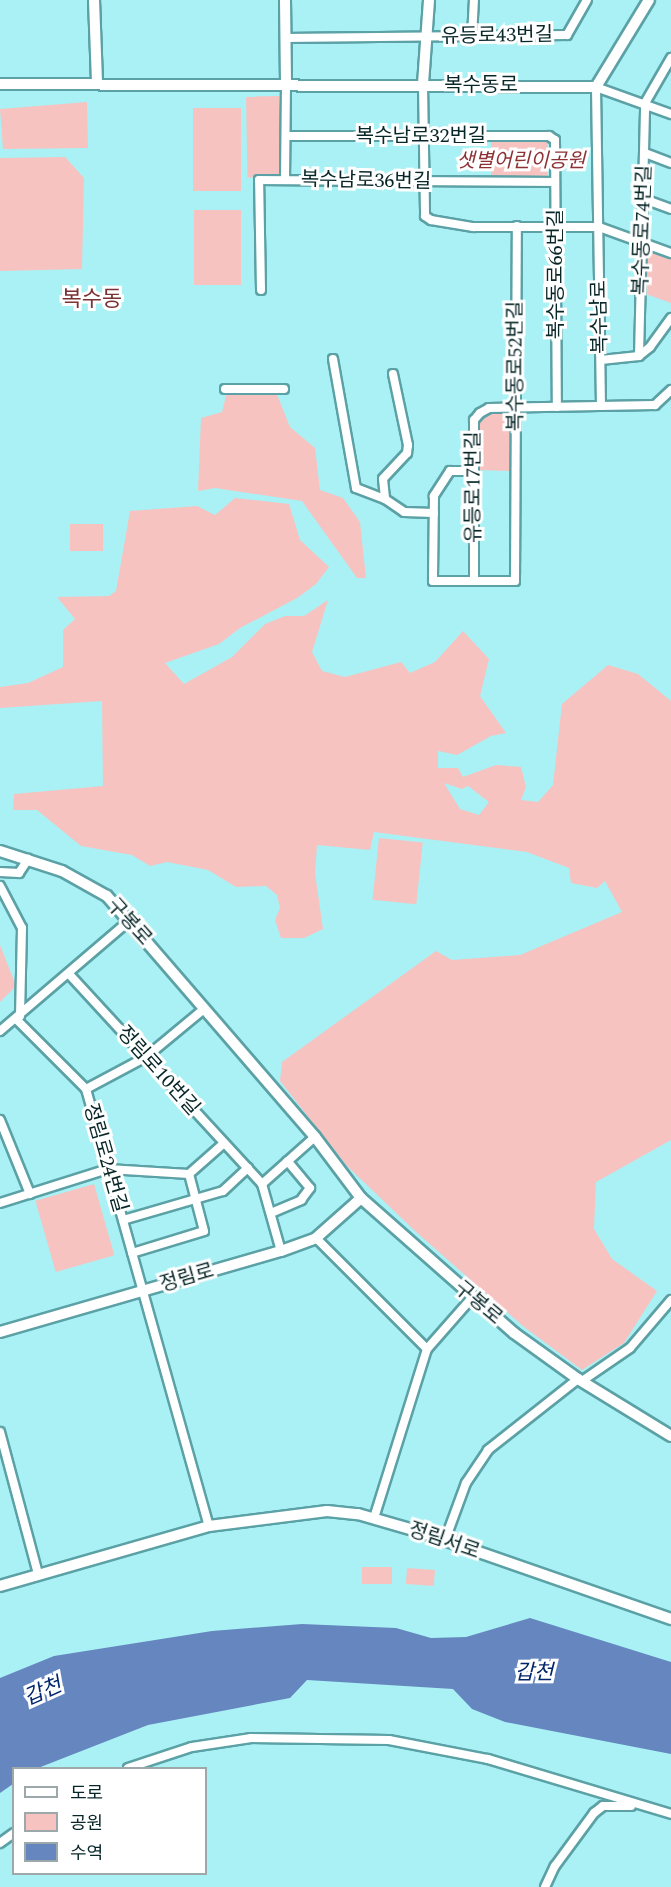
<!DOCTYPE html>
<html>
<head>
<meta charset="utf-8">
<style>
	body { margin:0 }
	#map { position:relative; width:671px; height:1887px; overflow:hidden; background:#aaf1f5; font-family:Spectral,"Noto Sans KR",serif }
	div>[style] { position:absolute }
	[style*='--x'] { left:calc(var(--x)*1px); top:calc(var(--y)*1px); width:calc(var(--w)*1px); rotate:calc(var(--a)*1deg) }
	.green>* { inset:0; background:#f7c3c0; transform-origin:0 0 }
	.water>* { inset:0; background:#6586bf }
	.roads { filter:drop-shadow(2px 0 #5ba1a5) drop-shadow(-2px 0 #5ba1a5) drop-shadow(0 2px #5ba1a5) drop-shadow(0 -2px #5ba1a5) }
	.minor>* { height:8px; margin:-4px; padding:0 4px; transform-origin:4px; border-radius:4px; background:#fff }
	.tertiary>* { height:10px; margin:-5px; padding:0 5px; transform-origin:5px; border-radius:5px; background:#fff }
	.secondary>* { height:10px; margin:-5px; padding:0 5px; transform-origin:5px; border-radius:5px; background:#fff }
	span { translate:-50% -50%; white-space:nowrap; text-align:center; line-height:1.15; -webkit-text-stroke:6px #fff; paint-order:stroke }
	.street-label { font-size:20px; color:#082628 }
	.park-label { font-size:20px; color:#8d3135; font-style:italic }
	.water-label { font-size:21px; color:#02266a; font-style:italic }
	.quarter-label { font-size:22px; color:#793233 }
	.legend { position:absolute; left:12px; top:1767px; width:195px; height:108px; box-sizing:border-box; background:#fff; border:2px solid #9ca8a9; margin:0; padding:8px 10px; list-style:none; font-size:18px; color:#082628 }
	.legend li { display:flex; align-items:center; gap:12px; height:30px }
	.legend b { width:30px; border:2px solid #9ca8a9 }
</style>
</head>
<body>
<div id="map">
	<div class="green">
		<div style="left:279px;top:96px;width:81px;height:33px;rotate:89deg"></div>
		<div style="clip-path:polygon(87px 102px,88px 148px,3px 149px,0 109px)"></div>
		<div style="left:193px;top:108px;width:48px;height:83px"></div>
		<div style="left:491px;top:140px;width:57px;height:42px"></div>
		<div style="clip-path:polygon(65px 157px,84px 178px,82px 269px,0 271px,0 158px)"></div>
		<div style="left:194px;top:210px;width:47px;height:75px"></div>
		<div style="clip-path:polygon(648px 244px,671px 254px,671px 303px,646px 294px)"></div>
		<div style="clip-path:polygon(227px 392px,276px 392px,290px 427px,315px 448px,320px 490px,343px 498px,360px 522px,366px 578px,357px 578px,302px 501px,215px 488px,198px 491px,201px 418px,222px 412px)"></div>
		<div style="clip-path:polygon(513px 409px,511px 471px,476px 470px,479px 420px,490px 411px)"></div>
		<div style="clip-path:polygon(evenodd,235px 498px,289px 504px,300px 540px,329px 567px,316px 584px,297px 598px,240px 628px,219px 644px,165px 663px,184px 684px,232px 657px,265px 624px,285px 616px,304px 616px,328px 600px,312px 652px,322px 671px,345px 677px,401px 662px,410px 673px,435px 662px,463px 631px,489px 659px,480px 696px,506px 733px,491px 736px,457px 755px,438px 751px,438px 768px,458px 768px,463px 777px,496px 765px,521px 767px,526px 787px,521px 800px,538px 802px,553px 785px,562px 704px,608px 665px,638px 674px,671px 701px,671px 1140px,596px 1182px,594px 1229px,612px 1259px,657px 1291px,624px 1343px,582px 1370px,524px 1327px,415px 1231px,347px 1166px,280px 1081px,282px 1062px,436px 951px,452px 960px,520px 955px,622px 912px,605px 881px,597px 888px,571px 883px,569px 868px,527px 852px,374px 832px,370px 850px,317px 845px,315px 873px,323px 929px,304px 938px,281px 938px,275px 920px,280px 908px,277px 895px,266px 886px,236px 887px,208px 870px,167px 862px,150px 866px,132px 855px,81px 846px,37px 810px,13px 810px,14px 794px,103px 786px,102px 701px,0 708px,0 687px,28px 683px,63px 667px,63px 630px,75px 619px,57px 597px,109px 596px,116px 591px,130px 511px,197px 506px,215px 515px,235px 498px,444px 783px,462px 789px,468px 786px,489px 802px,479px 815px,460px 809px,444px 783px)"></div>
		<div style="left:70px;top:524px;width:33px;height:27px"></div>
		<div style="left:379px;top:838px;width:44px;height:62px;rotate:6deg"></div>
		<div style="clip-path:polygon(0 945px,16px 986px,0 1002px)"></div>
		<div style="left:94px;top:1184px;width:74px;height:61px;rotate:74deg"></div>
		<div style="left:362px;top:1567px;width:30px;height:17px"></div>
		<div style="left:407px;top:1568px;width:28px;height:16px;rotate:4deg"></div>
	</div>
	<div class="water">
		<div style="clip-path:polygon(530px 1618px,671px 1662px,671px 1754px,505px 1722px,472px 1709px,453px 1689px,307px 1680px,290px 1698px,148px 1725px,38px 1768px,14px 1768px,13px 1784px,0 1793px,0 1678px,54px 1656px,212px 1631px,302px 1624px,396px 1628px,431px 1638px,466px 1637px)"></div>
	</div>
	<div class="roads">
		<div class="minor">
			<div style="--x:472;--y:37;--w:37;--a:-87"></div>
			<div style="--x:285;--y:38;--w:282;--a:-0.6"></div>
			<div style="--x:567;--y:35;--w:40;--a:-60.3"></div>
			<div style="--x:423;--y:84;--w:132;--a:89.1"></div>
			<div style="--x:425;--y:216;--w:7;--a:34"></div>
			<div style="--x:431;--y:220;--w:43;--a:9.5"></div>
			<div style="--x:473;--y:227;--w:126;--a:0"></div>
			<div style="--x:599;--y:227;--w:77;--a:19.9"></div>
			<div style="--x:286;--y:136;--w:263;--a:0"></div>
			<div style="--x:549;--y:136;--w:7;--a:34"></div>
			<div style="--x:555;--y:140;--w:267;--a:89.6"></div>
			<div style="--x:645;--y:153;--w:28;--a:21"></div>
			<div style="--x:285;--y:180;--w:95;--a:-89.4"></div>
			<div style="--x:644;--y:199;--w:29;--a:20"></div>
			<div style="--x:261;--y:290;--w:110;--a:-91"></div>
			<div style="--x:259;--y:180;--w:296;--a:0.4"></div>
			<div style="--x:639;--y:356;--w:253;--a:-88.6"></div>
			<div style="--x:645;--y:103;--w:52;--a:-60"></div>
			<div style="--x:333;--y:359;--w:131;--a:79.9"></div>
			<div style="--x:356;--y:488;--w:31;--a:21"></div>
			<div style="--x:601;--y:360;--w:38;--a:-6"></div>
			<div style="--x:639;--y:356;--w:14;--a:-39"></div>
			<div style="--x:650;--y:347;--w:36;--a:-54"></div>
			<div style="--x:393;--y:374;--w:73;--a:78.1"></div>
			<div style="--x:408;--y:445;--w:8;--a:97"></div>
			<div style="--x:407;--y:453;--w:35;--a:133"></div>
			<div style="--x:383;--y:479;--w:20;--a:84"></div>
			<div style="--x:385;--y:499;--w:23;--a:34"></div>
			<div style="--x:404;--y:512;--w:30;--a:2"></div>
			<div style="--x:225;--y:389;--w:59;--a:0"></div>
			<div style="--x:601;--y:406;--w:319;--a:-90.9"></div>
			<div style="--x:596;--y:87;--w:80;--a:19.8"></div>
			<div style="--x:473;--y:471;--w:23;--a:180"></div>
			<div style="--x:450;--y:471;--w:30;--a:123"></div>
			<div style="--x:434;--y:496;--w:85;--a:90.7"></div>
			<div style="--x:433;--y:581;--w:82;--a:0"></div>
			<div style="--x:515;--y:581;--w:355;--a:-89.7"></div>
			<div style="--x:474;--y:581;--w:161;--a:-90"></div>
			<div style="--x:474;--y:420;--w:9;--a:-49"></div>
			<div style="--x:480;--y:413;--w:10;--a:-29"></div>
			<div style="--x:489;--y:408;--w:166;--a:-1"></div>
			<div style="--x:655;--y:405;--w:22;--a:-43"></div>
			<div style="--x:0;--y:872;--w:19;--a:3"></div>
			<div style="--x:19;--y:873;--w:17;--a:-57"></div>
			<div style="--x:0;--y:886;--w:47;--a:62.4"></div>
			<div style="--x:22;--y:928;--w:88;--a:91.3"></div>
			<div style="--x:69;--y:974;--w:285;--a:47.4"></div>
			<div style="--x:262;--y:1184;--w:70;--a:74.2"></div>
			<div style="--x:16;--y:1019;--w:99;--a:45"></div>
			<div style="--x:86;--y:1089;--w:454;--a:74.3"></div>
			<div style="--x:0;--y:1031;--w:171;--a:-40.5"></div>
			<div style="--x:86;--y:1089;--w:68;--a:-28.1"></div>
			<div style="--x:146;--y:1057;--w:75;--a:-39.6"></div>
			<div style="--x:0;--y:1120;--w:80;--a:67.9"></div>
			<div style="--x:262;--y:1184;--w:71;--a:-41.6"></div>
			<div style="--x:0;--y:1203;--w:113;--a:-17.5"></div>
			<div style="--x:108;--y:1169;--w:81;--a:3.5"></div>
			<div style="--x:189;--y:1174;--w:45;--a:-41.4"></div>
			<div style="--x:271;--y:1213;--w:33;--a:-23"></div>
			<div style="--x:301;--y:1200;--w:15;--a:-53"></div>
			<div style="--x:310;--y:1188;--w:35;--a:-130"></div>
			<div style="--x:123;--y:1220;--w:104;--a:-16.2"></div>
			<div style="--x:223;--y:1191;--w:34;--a:-43"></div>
			<div style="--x:316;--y:1238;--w:157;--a:45"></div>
			<div style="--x:132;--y:1253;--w:75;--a:-17"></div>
			<div style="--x:204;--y:1231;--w:59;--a:-104.7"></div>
			<div style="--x:582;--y:1381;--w:58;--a:-34.5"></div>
			<div style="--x:630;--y:1348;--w:63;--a:-49.5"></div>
			<div style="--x:0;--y:1432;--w:147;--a:75"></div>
			<div style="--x:374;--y:1518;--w:177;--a:-72.6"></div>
			<div style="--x:427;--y:1349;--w:67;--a:-48.7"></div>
			<div style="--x:445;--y:1540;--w:61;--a:-69.8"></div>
			<div style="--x:466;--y:1483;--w:40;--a:-56"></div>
			<div style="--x:488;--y:1450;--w:115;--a:-38.3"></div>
			<div style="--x:128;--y:1768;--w:67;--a:-18.2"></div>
			<div style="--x:192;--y:1747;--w:60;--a:-8.7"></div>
			<div style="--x:251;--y:1738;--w:138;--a:0.8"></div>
			<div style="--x:389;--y:1740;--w:101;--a:10.9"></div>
			<div style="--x:488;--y:1759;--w:191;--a:16.7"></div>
			<div style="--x:0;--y:1843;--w:17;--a:-36"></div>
			<div style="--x:545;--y:1887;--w:23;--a:-65"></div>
			<div style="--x:555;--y:1866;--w:66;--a:-53.7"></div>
			<div style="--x:594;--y:1813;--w:11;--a:-38"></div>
			<div style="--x:603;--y:1806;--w:28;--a:0"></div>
		</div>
		<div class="tertiary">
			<div style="--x:94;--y:0;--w:83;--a:87.9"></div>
			<div style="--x:285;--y:0;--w:85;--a:89.3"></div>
			<div style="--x:423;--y:84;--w:84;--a:-85.9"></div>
			<div style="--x:0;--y:851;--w:65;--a:17.9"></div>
			<div style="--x:62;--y:871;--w:51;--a:29.1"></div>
			<div style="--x:107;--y:896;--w:318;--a:49.2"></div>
			<div style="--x:315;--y:1137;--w:76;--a:53"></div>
			<div style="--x:361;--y:1198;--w:204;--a:41.4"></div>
			<div style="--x:514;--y:1333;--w:79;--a:35.7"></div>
			<div style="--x:578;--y:1379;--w:109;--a:31.5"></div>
		</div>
		<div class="secondary">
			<div style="--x:0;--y:84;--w:596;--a:0.29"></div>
			<div style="--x:596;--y:87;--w:102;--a:-58.7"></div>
			<div style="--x:0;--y:1332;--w:292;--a:-16.1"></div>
			<div style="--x:281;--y:1251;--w:37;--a:-20"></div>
			<div style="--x:316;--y:1238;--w:60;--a:-41.6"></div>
			<div style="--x:0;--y:1586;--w:217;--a:-16"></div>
			<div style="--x:209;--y:1526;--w:119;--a:-7.2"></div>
			<div style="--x:327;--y:1511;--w:31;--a:6"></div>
			<div style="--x:358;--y:1514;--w:69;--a:16.1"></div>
			<div style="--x:424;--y:1533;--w:262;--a:19.2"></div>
		</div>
	</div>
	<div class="street-label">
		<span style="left:497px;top:36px;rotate:-1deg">유등로43번길</span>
		<span style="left:481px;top:85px">복수동로</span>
		<span style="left:421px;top:136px">복수남로32번길</span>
		<span style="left:366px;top:181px;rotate:1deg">복수남로36번길</span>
		<span style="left:643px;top:230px;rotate:-88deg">복수동로74번길</span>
		<span style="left:556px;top:274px;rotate:-90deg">복수동로66번길</span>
		<span style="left:600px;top:317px;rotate:-91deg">복수남로</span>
		<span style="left:516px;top:366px;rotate:-90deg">복수동로52번길</span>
		<span style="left:474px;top:487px;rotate:-90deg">유등로17번길</span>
		<span style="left:129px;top:922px;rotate:48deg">구봉로</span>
		<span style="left:158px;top:1071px;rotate:48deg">정림로10번길</span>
		<span style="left:105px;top:1158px;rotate:74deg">정림로24번길</span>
		<span style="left:187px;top:1278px;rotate:-16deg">정림로</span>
		<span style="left:478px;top:1303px;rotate:40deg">구봉로</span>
		<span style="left:444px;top:1541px;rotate:19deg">정림서로</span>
	</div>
	<div class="park-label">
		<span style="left:521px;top:161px">샛별어린이공원</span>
	</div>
	<div class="water-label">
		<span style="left:534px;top:1673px">갑천</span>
		<span style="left:43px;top:1692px;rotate:-24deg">갑천</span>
	</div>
	<div class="quarter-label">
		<span style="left:92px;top:300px">복수동</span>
	</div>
	<ul class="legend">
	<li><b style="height:8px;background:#fff"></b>도로</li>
	<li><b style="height:16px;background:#f7c3c0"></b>공원</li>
	<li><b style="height:16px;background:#6586bf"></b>수역</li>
	</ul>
</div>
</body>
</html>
